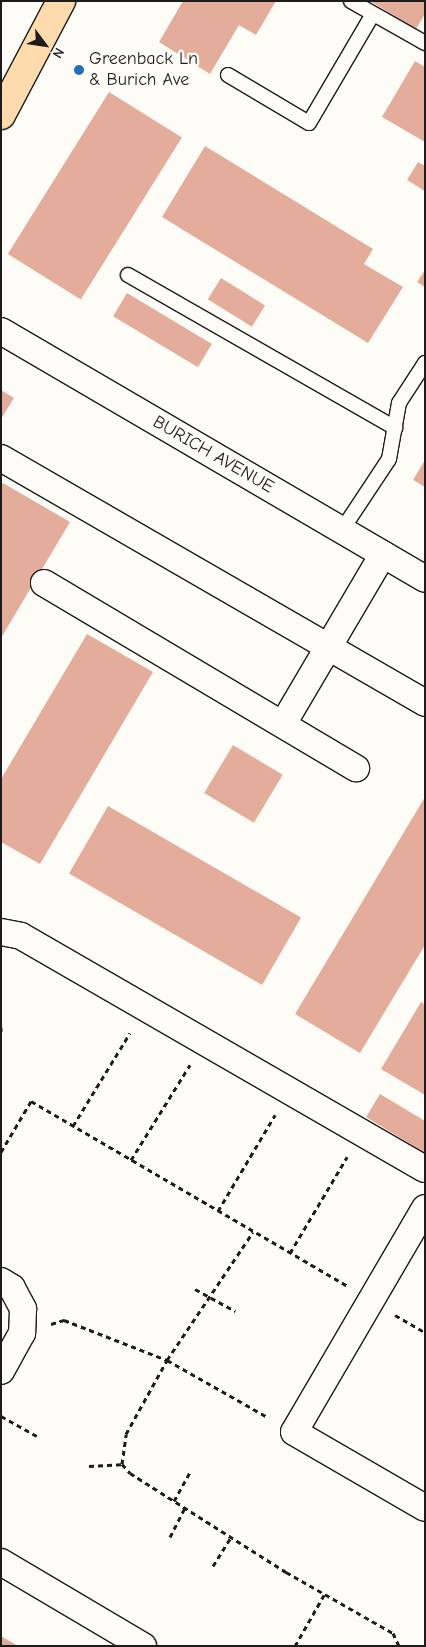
<!DOCTYPE html>
<html>
<head>
<meta charset="utf-8">
<style>
	body { margin:0 }
	#map { position:relative; width:426px; height:1647px; overflow:hidden; background:#fdfcf7; font-family:"Comic Neue",sans-serif }
	div>[style] { position:absolute }
	[style*='--x'] { left:calc(var(--x)*1px); top:calc(var(--y)*1px); width:calc(var(--w)*1px); rotate:calc(var(--a)*1deg) }
	.building>* { inset:0; background:#e4ad9b; transform-origin:0 0 }
	.path>* { height:3px; margin-top:-1.5px; transform-origin:0; background:repeating-linear-gradient(90deg,#1c1c1c 0 5px,transparent 0 9px) }
	.roads { filter:drop-shadow(1px 0 #1c1c1c) drop-shadow(-1px 0 #1c1c1c) drop-shadow(0 1px #1c1c1c) drop-shadow(0 -1px #1c1c1c) }
	.lane>* { height:14px; margin:-7px; padding:0 7px; transform-origin:7px; border-radius:7px; background:#fdfcf7 }
	.street>* { height:26px; margin:-13px; padding:0 13px; transform-origin:13px; border-radius:13px; background:#fdfcf7 }
	.primary>* { height:28px; margin:-14px; padding:0 14px; transform-origin:14px; border-radius:14px; background:#fedbac }
	.dots>* { width:14px; height:14px; translate:-50% -50%; box-sizing:border-box; border:2px solid #fdfcf7; border-radius:50% }
	span { translate:-50% -50%; white-space:nowrap; text-align:center; line-height:1.15; -webkit-text-stroke:5px #fdfcf7; paint-order:stroke }
	.poi-label { font-size:18px; color:#1c1c1c }
	.left { translate:0 -50%; text-align:left }
	.street-label { font-size:18px; color:#1c1c1c }
	.frame { position:absolute; inset:0; border:2px solid #1c1c1c; pointer-events:none }
	.north { position:absolute; left:20px; top:20px; width:50px; height:50px; -webkit-text-stroke:4px #fdfcf7; paint-order:stroke; rotate:121deg; font-size:14px; font-weight:700; line-height:20px; text-align:center; color:#1c1c1c }
	.north::after { content:''; display:block; margin:auto; width:18px; height:22px; background:#1c1c1c; clip-path:polygon(50% 0,100% 100%,50% 72%,0 100%) }
</style>
</head>
<body>
<div id="map">
	<div class="building">
		<div style="clip-path:polygon(183px 1px,276px 1px,256px 35px,239px 25px,210px 74px,159px 42px)"></div>
		<div style="clip-path:polygon(370px 1px,425px 1px,425px 14px,416px 29px)"></div>
		<div style="clip-path:polygon(415px 61px,425px 67px,425px 142px,382px 117px)"></div>
		<div style="left:109px;top:92px;width:86px;height:191px;rotate:32deg"></div>
		<div style="clip-path:polygon(205px 146px,373px 249px,364px 264px,403px 287px,368px 343px,162px 217px)"></div>
		<div style="clip-path:polygon(418px 162px,425px 166px,425px 191px,407px 180px)"></div>
		<div style="clip-path:polygon(425px 270px,425px 287px,417px 282px)"></div>
		<div style="left:221px;top:278px;width:52px;height:25px;rotate:32deg"></div>
		<div style="left:127px;top:293px;width:99px;height:27px;rotate:31deg"></div>
		<div style="clip-path:polygon(1px 390px,14px 398px,1px 419px)"></div>
		<div style="clip-path:polygon(425px 460px,425px 487px,413px 480px)"></div>
		<div style="clip-path:polygon(3px 483px,70px 522px,1px 638px,1px 485px)"></div>
		<div style="clip-path:polygon(87px 634px,153px 672px,40px 864px,1px 842px,1px 779px)"></div>
		<div style="left:233px;top:745px;width:58px;height:56px;rotate:31deg"></div>
		<div style="clip-path:polygon(425px 797px,425px 945px,360px 1053px,295px 1014px)"></div>
		<div style="left:108px;top:806px;width:223px;height:78px;rotate:30deg"></div>
		<div style="clip-path:polygon(421px 1002px,425px 1005px,425px 1095px,381px 1069px)"></div>
		<div style="clip-path:polygon(380px 1094px,425px 1121px,425px 1153px,366px 1117px)"></div>
		<div style="clip-path:polygon(1px 1636px,18px 1646px,1px 1646px)"></div>
	</div>
	<div class="path">
		<div style="--x:1;--y:1027;--w:5;--a:90"></div>
		<div style="--x:73;--y:1126;--w:109;--a:-58.5"></div>
		<div style="--x:1;--y:1152;--w:59;--a:-59.5"></div>
		<div style="--x:31;--y:1101;--w:366;--a:30.3"></div>
		<div style="--x:131;--y:1160;--w:112;--a:-58.2"></div>
		<div style="--x:218;--y:1211;--w:112;--a:-59.3"></div>
		<div style="--x:290;--y:1253;--w:112;--a:-59.3"></div>
		<div style="--x:195;--y:1289;--w:46;--a:28.8"></div>
		<div style="--x:395;--y:1315;--w:34;--a:30"></div>
		<div style="--x:51;--y:1324;--w:14;--a:-17"></div>
		<div style="--x:64;--y:1320;--w:110;--a:21.2"></div>
		<div style="--x:167;--y:1360;--w:117;--a:29.6"></div>
		<div style="--x:1;--y:1416;--w:41;--a:29.1"></div>
		<div style="--x:122;--y:1464;--w:12;--a:48"></div>
		<div style="--x:130;--y:1473;--w:185;--a:32.4"></div>
		<div style="--x:286;--y:1572;--w:123;--a:29.7"></div>
		<div style="--x:393;--y:1633;--w:14;--a:65"></div>
		<div style="--x:89;--y:1466;--w:33;--a:-3"></div>
		<div style="--x:122;--y:1464;--w:30;--a:-82"></div>
		<div style="--x:126;--y:1434;--w:85;--a:-61"></div>
		<div style="--x:167;--y:1360;--w:154;--a:-56.1"></div>
		<div style="--x:174;--y:1501;--w:35;--a:-61"></div>
		<div style="--x:170;--y:1537;--w:33;--a:-63"></div>
		<div style="--x:213;--y:1566;--w:34;--a:-58"></div>
		<div style="--x:295;--y:1646;--w:59;--a:-60.4"></div>
	</div>
	<div class="roads">
		<div class="lane">
			<div style="--x:351;--y:1;--w:85;--a:29.6"></div>
			<div style="--x:228;--y:75;--w:94;--a:30.7"></div>
			<div style="--x:309;--y:123;--w:126;--a:-59.6"></div>
			<div style="--x:128;--y:275;--w:308;--a:29.8"></div>
			<div style="--x:342;--y:530;--w:85;--a:-56.5"></div>
			<div style="--x:389;--y:459;--w:57;--a:-79.9"></div>
			<div style="--x:399;--y:403;--w:48;--a:-57"></div>
		</div>
		<div class="street">
			<div style="--x:1;--y:331;--w:491;--a:30.3"></div>
			<div style="--x:1;--y:458;--w:490;--a:30"></div>
			<div style="--x:44;--y:583;--w:363;--a:30.7"></div>
			<div style="--x:283;--y:724;--w:197;--a:-59.5"></div>
			<div style="--x:1;--y:932;--w:20;--a:11"></div>
			<div style="--x:21;--y:936;--w:466;--a:30"></div>
			<div style="--x:425;--y:1208;--w:259;--a:120.3"></div>
			<div style="--x:294;--y:1432;--w:151;--a:30.1"></div>
			<div style="--x:1;--y:1281;--w:13;--a:32"></div>
			<div style="--x:12;--y:1288;--w:24;--a:62"></div>
			<div style="--x:23;--y:1309;--w:24;--a:92"></div>
			<div style="--x:22;--y:1333;--w:43;--a:118.9"></div>
			<div style="--x:1;--y:1562;--w:165;--a:30.6"></div>
		</div>
		<div class="primary">
			<div style="--x:1;--y:115;--w:129;--a:-62.2"></div>
		</div>
	</div>
	<div class="dots">
		<div style="left:79px;top:70px;background:#1f6fb2"></div>
	</div>
	<div class="poi-label">
		<span class="left" style="left:89px;top:70px">Greenback Ln<br>&amp; Burich Ave</span>
	</div>
	<div class="street-label">
		<span style="left:213px;top:455px;rotate:30deg">BURICH AVENUE</span>
	</div>
	<div class="frame"></div>
	<div class="north">N</div>
</div>
</body>
</html>
